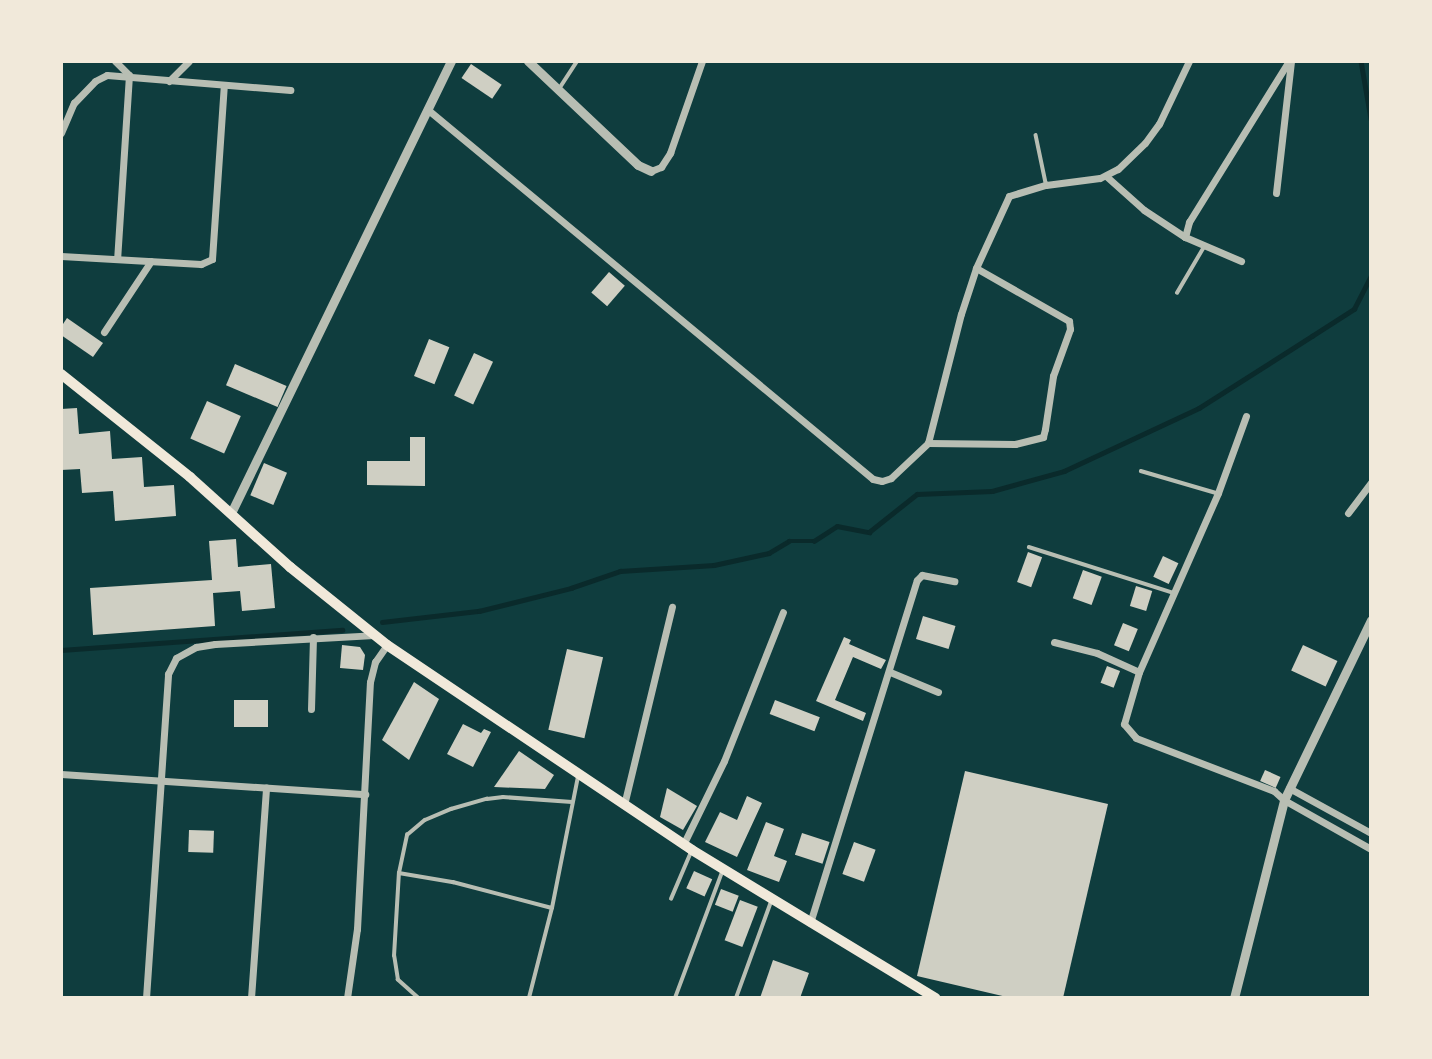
<!DOCTYPE html>
<html>
<head>
<meta charset="utf-8">
<style>
	body { margin:0 }
	#map { position:relative; width:1432px; height:1059px; overflow:hidden; background:#0f3d3e; font-family:"Varela Round",sans-serif }
	div>[style] { position:absolute }
	[style*='--x'] { left:calc(var(--x)*1px); top:calc(var(--y)*1px); width:calc(var(--w)*1px); rotate:calc(var(--a)*1deg) }
	.stream>* { height:4.5px; margin:-2.25px; padding:0 2.25px; transform-origin:2.25px; border-radius:2.25px; background:#0a2a2b }
	.building>* { inset:0; background:#cfcfc3; transform-origin:0 0 }
	.service>* { height:3.5px; margin:-1.75px; padding:0 1.75px; transform-origin:1.75px; border-radius:1.75px; background:#b8beb3 }
	.minor>* { height:7px; margin:-3.5px; padding:0 3.5px; transform-origin:3.5px; border-radius:3.5px; background:#b8beb3 }
	.tertiary>* { height:9px; margin:-4.5px; padding:0 4.5px; transform-origin:4.5px; border-radius:4.5px; background:#b8beb3 }
	.secondary>* { height:10px; margin:-5px; padding:0 5px; transform-origin:5px; border-radius:5px; background:#f1e9da }
	span { translate:-50% -50%; white-space:nowrap; text-align:center; line-height:1.15; -webkit-text-stroke:7px #f1e9da; paint-order:stroke }
	.frame { position:absolute; inset:0; border:63px solid #f1e9da; pointer-events:none }
</style>
</head>
<body>
<div id="map">
	<div class="stream">
		<div style="--x:1361;--y:61;--w:59;--a:80.2"></div>
		<div style="--x:382;--y:622;--w:98;--a:-6.5"></div>
		<div style="--x:479;--y:611;--w:95;--a:-14"></div>
		<div style="--x:571;--y:588;--w:52;--a:-19.1"></div>
		<div style="--x:620;--y:571;--w:94;--a:-3.7"></div>
		<div style="--x:714;--y:565;--w:56;--a:-12.3"></div>
		<div style="--x:769;--y:553;--w:23;--a:-31"></div>
		<div style="--x:789;--y:541;--w:25;--a:0"></div>
		<div style="--x:814;--y:541;--w:27;--a:-33"></div>
		<div style="--x:837;--y:526;--w:33;--a:11"></div>
		<div style="--x:869;--y:532;--w:61;--a:-38.4"></div>
		<div style="--x:917;--y:494;--w:75;--a:-2.3"></div>
		<div style="--x:992;--y:491;--w:75;--a:-15.5"></div>
		<div style="--x:1064;--y:471;--w:149;--a:-25"></div>
		<div style="--x:1199;--y:408;--w:134;--a:-32.5"></div>
		<div style="--x:1312;--y:336;--w:50;--a:-32.7"></div>
		<div style="--x:1354;--y:309;--w:37;--a:-63"></div>
		<div style="--x:61;--y:650;--w:282;--a:-4.1"></div>
	</div>
	<div class="building">
		<div style="left:471px;top:64px;width:37px;height:17px;rotate:34deg"></div>
		<div style="left:609px;top:272px;width:21px;height:27px;rotate:41deg"></div>
		<div style="clip-path:polygon(67px 318px,103px 343px,93px 357px,61px 335px,61px 327px)"></div>
		<div style="left:429px;top:339px;width:22px;height:40px;rotate:22deg"></div>
		<div style="left:474px;top:353px;width:21px;height:47px;rotate:25deg"></div>
		<div style="left:235px;top:364px;width:56px;height:23px;rotate:23deg"></div>
		<div style="left:207px;top:401px;width:37px;height:41px;rotate:24deg"></div>
		<div style="clip-path:polygon(77px 408px,79px 434px,110px 431px,112px 459px,142px 457px,144px 487px,174px 485px,176px 516px,115px 521px,113px 491px,82px 493px,80px 469px,61px 470px,61px 409px)"></div>
		<div style="clip-path:polygon(410px 437px,425px 437px,425px 486px,367px 485px,367px 461px,410px 461px)"></div>
		<div style="left:264px;top:463px;width:25px;height:35px;rotate:23deg"></div>
		<div style="clip-path:polygon(236px 539px,238px 567px,271px 564px,275px 608px,242px 611px,240px 591px,213px 593px,215px 626px,93px 635px,90px 588px,212px 580px,209px 541px)"></div>
		<div style="left:1028px;top:552px;width:15px;height:32px;rotate:20deg"></div>
		<div style="left:1163px;top:556px;width:17px;height:23px;rotate:25deg"></div>
		<div style="left:1083px;top:570px;width:20px;height:30px;rotate:20deg"></div>
		<div style="left:1136px;top:586px;width:17px;height:21px;rotate:17deg"></div>
		<div style="left:923px;top:616px;width:34px;height:24px;rotate:17deg"></div>
		<div style="left:1123px;top:623px;width:16px;height:24px;rotate:22deg"></div>
		<div style="clip-path:polygon(844px 637px,851px 640px,849px 644px,886px 660px,881px 669px,853px 657px,835px 700px,866px 713px,863px 721px,816px 701px)"></div>
		<div style="clip-path:polygon(342px 645px,360px 647px,365px 655px,363px 670px,340px 668px)"></div>
		<div style="left:1303px;top:645px;width:38px;height:28px;rotate:25deg"></div>
		<div style="left:567px;top:649px;width:37px;height:83px;rotate:13deg"></div>
		<div style="left:1107px;top:666px;width:14px;height:18px;rotate:21deg"></div>
		<div style="clip-path:polygon(414px 682px,439px 699px,409px 760px,382px 740px)"></div>
		<div style="left:268px;top:700px;width:27px;height:34px;rotate:90deg"></div>
		<div style="left:775px;top:700px;width:48px;height:15px;rotate:21deg"></div>
		<div style="clip-path:polygon(463px 724px,481px 733px,484px 729px,491px 732px,473px 767px,447px 754px)"></div>
		<div style="clip-path:polygon(519px 751px,554px 775px,545px 789px,494px 787px)"></div>
		<div style="left:1265px;top:770px;width:17px;height:12px;rotate:24deg"></div>
		<div style="clip-path:polygon(965px 771px,1108px 804px,1063px 998px,1011px 998px,917px 976px)"></div>
		<div style="clip-path:polygon(667px 788px,697px 806px,683px 830px,660px 817px)"></div>
		<div style="clip-path:polygon(747px 796px,762px 803px,737px 857px,705px 842px,720px 812px,737px 820px)"></div>
		<div style="clip-path:polygon(766px 822px,784px 829px,774px 856px,787px 861px,779px 882px,747px 870px)"></div>
		<div style="left:189px;top:830px;width:25px;height:22px;rotate:2deg"></div>
		<div style="left:802px;top:833px;width:29px;height:23px;rotate:18deg"></div>
		<div style="left:854px;top:842px;width:23px;height:34px;rotate:20deg"></div>
		<div style="left:694px;top:871px;width:20px;height:19px;rotate:24deg"></div>
		<div style="left:721px;top:889px;width:19px;height:17px;rotate:21deg"></div>
		<div style="left:740px;top:900px;width:19px;height:43px;rotate:21deg"></div>
		<div style="clip-path:polygon(773px 960px,809px 973px,800px 998px,760px 998px)"></div>
	</div>
	<div class="service">
		<div style="--x:559;--y:89;--w:33;--a:-57"></div>
		<div style="--x:1036;--y:135;--w:49;--a:78.2"></div>
		<div style="--x:1177;--y:293;--w:53;--a:-59.6"></div>
		<div style="--x:1141;--y:471;--w:78;--a:16.3"></div>
		<div style="--x:1029;--y:547;--w:152;--a:17.6"></div>
		<div style="--x:399;--y:873;--w:55;--a:9.5"></div>
		<div style="--x:453;--y:882;--w:102;--a:14.7"></div>
		<div style="--x:671;--y:899;--w:51;--a:-66.9"></div>
		<div style="--x:418;--y:998;--w:27;--a:-138"></div>
		<div style="--x:398;--y:980;--w:24;--a:-99"></div>
		<div style="--x:394;--y:956;--w:83;--a:-86.6"></div>
		<div style="--x:399;--y:873;--w:39;--a:-78"></div>
		<div style="--x:407;--y:835;--w:23;--a:-40"></div>
		<div style="--x:425;--y:820;--w:28;--a:-23"></div>
		<div style="--x:451;--y:809;--w:37;--a:-16"></div>
		<div style="--x:487;--y:799;--w:16;--a:-7"></div>
		<div style="--x:503;--y:797;--w:69;--a:4.1"></div>
		<div style="--x:529;--y:998;--w:93;--a:-75.7"></div>
		<div style="--x:552;--y:908;--w:134;--a:-78.8"></div>
		<div style="--x:675;--y:998;--w:134;--a:-69.5"></div>
		<div style="--x:736;--y:998;--w:102;--a:-70"></div>
	</div>
	<div class="minor">
		<div style="--x:115;--y:61;--w:20;--a:45"></div>
		<div style="--x:129;--y:75;--w:184;--a:93.7"></div>
		<div style="--x:169;--y:81;--w:28;--a:-45"></div>
		<div style="--x:427;--y:109;--w:579;--a:39.68"></div>
		<div style="--x:873;--y:479;--w:9;--a:13"></div>
		<div style="--x:882;--y:481;--w:9;--a:-18"></div>
		<div style="--x:891;--y:478;--w:51;--a:-43.4"></div>
		<div style="--x:928;--y:443;--w:133;--a:-75.7"></div>
		<div style="--x:961;--y:314;--w:48;--a:-71.9"></div>
		<div style="--x:976;--y:268;--w:79;--a:-65.4"></div>
		<div style="--x:1009;--y:196;--w:39;--a:-17"></div>
		<div style="--x:1046;--y:185;--w:54;--a:-7.4"></div>
		<div style="--x:1100;--y:178;--w:20;--a:-27"></div>
		<div style="--x:1118;--y:169;--w:37;--a:-44"></div>
		<div style="--x:1145;--y:143;--w:24;--a:-54"></div>
		<div style="--x:1159;--y:124;--w:70;--a:-64.5"></div>
		<div style="--x:61;--y:133;--w:33;--a:-67"></div>
		<div style="--x:74;--y:103;--w:30;--a:-46"></div>
		<div style="--x:95;--y:81;--w:13;--a:-27"></div>
		<div style="--x:107;--y:75;--w:184;--a:4.7"></div>
		<div style="--x:651;--y:171;--w:11;--a:-22"></div>
		<div style="--x:661;--y:167;--w:17;--a:-57"></div>
		<div style="--x:670;--y:153;--w:97;--a:-70.8"></div>
		<div style="--x:1106;--y:176;--w:51;--a:41.8"></div>
		<div style="--x:1144;--y:210;--w:49;--a:33.4"></div>
		<div style="--x:1185;--y:237;--w:61;--a:23.2"></div>
		<div style="--x:1276;--y:193;--w:132;--a:-83.5"></div>
		<div style="--x:1185;--y:237;--w:16;--a:-75"></div>
		<div style="--x:1189;--y:222;--w:190;--a:-58.2"></div>
		<div style="--x:61;--y:256;--w:140;--a:3.3"></div>
		<div style="--x:201;--y:264;--w:12;--a:-24"></div>
		<div style="--x:212;--y:259;--w:174;--a:-86.1"></div>
		<div style="--x:104;--y:332;--w:85;--a:-56.5"></div>
		<div style="--x:1246;--y:416;--w:82;--a:110"></div>
		<div style="--x:1218;--y:493;--w:196;--a:113.8"></div>
		<div style="--x:1139;--y:672;--w:54;--a:106.1"></div>
		<div style="--x:1124;--y:724;--w:18;--a:49"></div>
		<div style="--x:1136;--y:738;--w:148;--a:21"></div>
		<div style="--x:1274;--y:791;--w:13;--a:42"></div>
		<div style="--x:1284;--y:800;--w:100;--a:29.4"></div>
		<div style="--x:928;--y:443;--w:87;--a:0.7"></div>
		<div style="--x:1015;--y:444;--w:29;--a:-14"></div>
		<div style="--x:1043;--y:437;--w:8;--a:-76"></div>
		<div style="--x:1045;--y:429;--w:54;--a:-81.4"></div>
		<div style="--x:1053;--y:376;--w:50;--a:-70.1"></div>
		<div style="--x:1070;--y:329;--w:8;--a:-97"></div>
		<div style="--x:1069;--y:321;--w:107;--a:-150.3"></div>
		<div style="--x:1348;--y:513;--w:39;--a:-53"></div>
		<div style="--x:1054;--y:642;--w:44;--a:14.3"></div>
		<div style="--x:1097;--y:653;--w:46;--a:24.3"></div>
		<div style="--x:890;--y:672;--w:52;--a:22.6"></div>
		<div style="--x:311;--y:709;--w:72;--a:-88.4"></div>
		<div style="--x:61;--y:774;--w:305;--a:3.8"></div>
		<div style="--x:1289;--y:788;--w:94;--a:28.8"></div>
		<div style="--x:624;--y:805;--w:204;--a:-76.4"></div>
		<div style="--x:683;--y:845;--w:93;--a:-64"></div>
		<div style="--x:724;--y:761;--w:160;--a:-68.4"></div>
		<div style="--x:810;--y:923;--w:359;--a:-72.7"></div>
		<div style="--x:917;--y:580;--w:7;--a:-45"></div>
		<div style="--x:922;--y:575;--w:33;--a:11"></div>
		<div style="--x:146;--y:998;--w:325;--a:-86.1"></div>
		<div style="--x:168;--y:674;--w:18;--a:-63"></div>
		<div style="--x:176;--y:658;--w:23;--a:-29"></div>
		<div style="--x:196;--y:647;--w:19;--a:-9"></div>
		<div style="--x:215;--y:644;--w:159;--a:-3.2"></div>
		<div style="--x:251;--y:998;--w:211;--a:-85.9"></div>
		<div style="--x:347;--y:998;--w:70;--a:-81.8"></div>
		<div style="--x:357;--y:929;--w:247;--a:-87"></div>
		<div style="--x:370;--y:682;--w:21;--a:-76"></div>
		<div style="--x:375;--y:662;--w:21;--a:-55"></div>
	</div>
	<div class="tertiary">
		<div style="--x:528;--y:61;--w:151;--a:43.4"></div>
		<div style="--x:638;--y:165;--w:14;--a:25"></div>
		<div style="--x:231;--y:513;--w:503;--a:-64.05"></div>
		<div style="--x:1234;--y:998;--w:204;--a:-75.8"></div>
		<div style="--x:1284;--y:800;--w:200;--a:-64.2"></div>
	</div>
	<div class="secondary">
		<div style="--x:61;--y:374;--w:165;--a:38.6"></div>
		<div style="--x:190;--y:477;--w:135;--a:42"></div>
		<div style="--x:290;--y:567;--w:124;--a:38.8"></div>
		<div style="--x:387;--y:645;--w:367;--a:33.9"></div>
		<div style="--x:692;--y:850;--w:285;--a:31.3"></div>
	</div>
	<div class="frame"></div>
</div>
</body>
</html>
